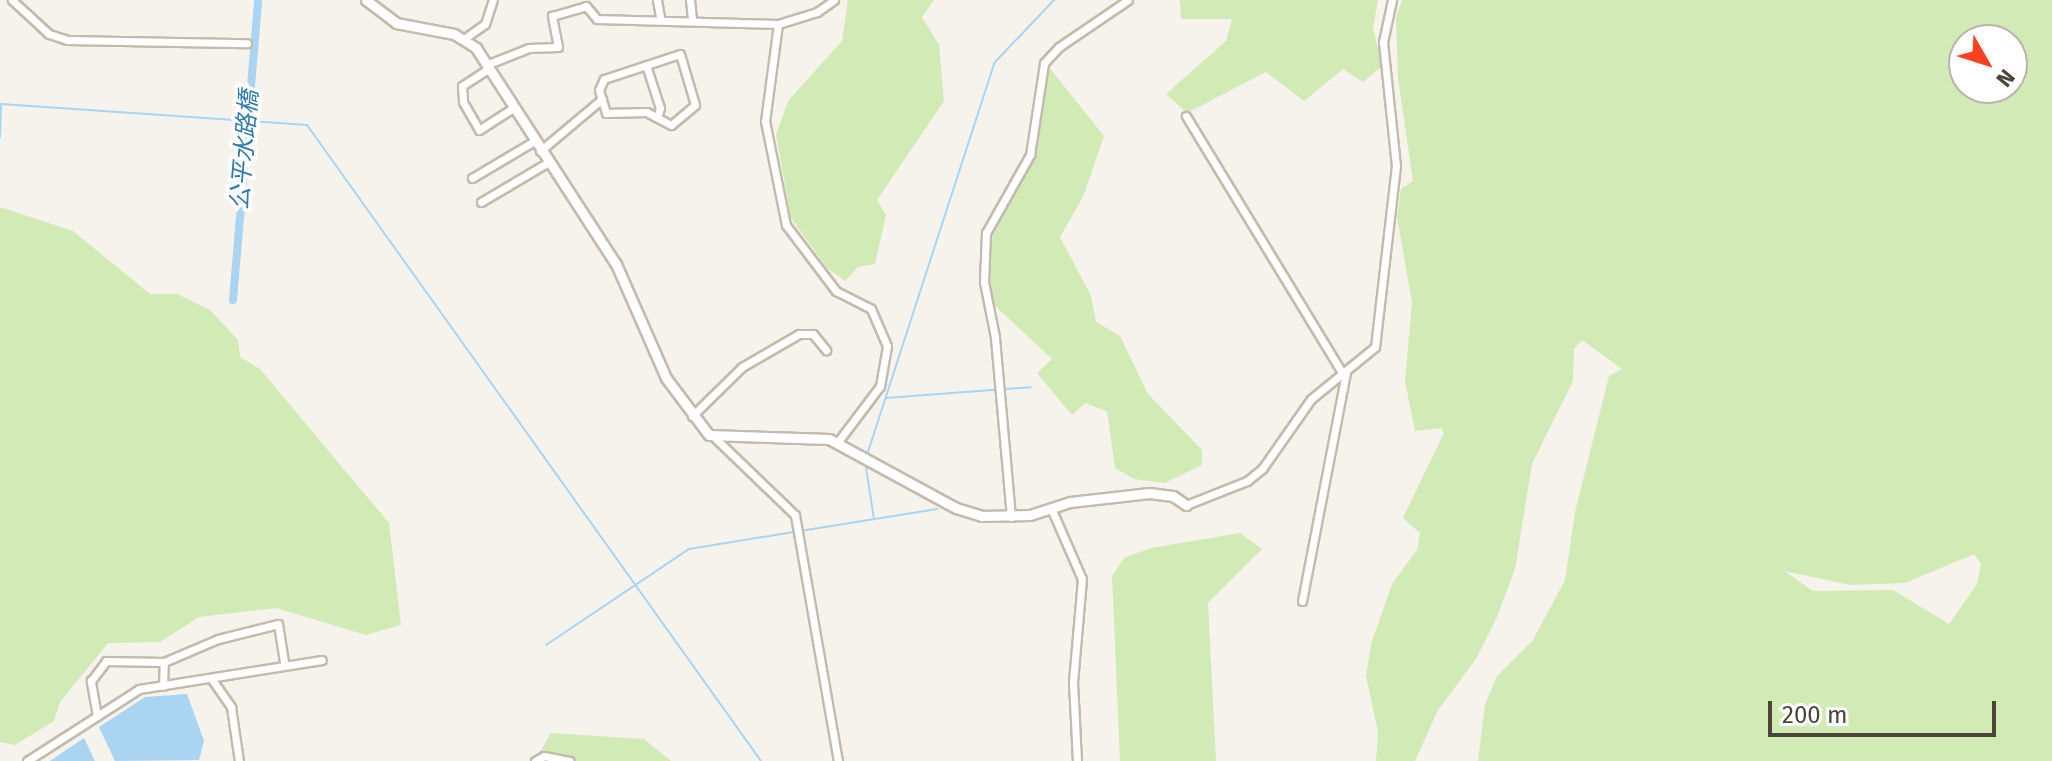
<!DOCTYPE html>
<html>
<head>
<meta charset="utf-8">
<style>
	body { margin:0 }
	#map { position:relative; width:2052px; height:761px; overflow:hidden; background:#f6f3ec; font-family:"Fira Sans","Noto Sans JP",sans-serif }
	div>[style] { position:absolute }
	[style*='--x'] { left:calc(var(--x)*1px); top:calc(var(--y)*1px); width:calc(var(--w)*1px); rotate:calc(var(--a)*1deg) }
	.green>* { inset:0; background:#d2eab5 }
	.water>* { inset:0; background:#a9d4f2 }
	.stream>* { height:2px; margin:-1px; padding:0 1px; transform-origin:1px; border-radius:1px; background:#a9d4f2 }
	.canal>* { height:8px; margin:-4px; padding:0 4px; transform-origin:4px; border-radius:4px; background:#a9d4f2 }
	.roads { filter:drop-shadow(2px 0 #c2bbae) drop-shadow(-2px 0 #c2bbae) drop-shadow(0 2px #c2bbae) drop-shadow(0 -2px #c2bbae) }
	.minor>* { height:7px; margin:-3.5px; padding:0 3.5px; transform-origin:3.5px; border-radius:3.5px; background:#fff }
	.tertiary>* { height:9px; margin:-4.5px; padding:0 4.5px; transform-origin:4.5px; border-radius:4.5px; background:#fff }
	span { translate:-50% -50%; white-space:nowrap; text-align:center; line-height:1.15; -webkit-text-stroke:7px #fff; paint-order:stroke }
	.water-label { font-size:24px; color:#2e7ab2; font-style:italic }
	.north { position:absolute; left:1948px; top:24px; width:80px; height:80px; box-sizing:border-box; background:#fff; border:2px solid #b7b4b0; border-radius:50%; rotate:129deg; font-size:22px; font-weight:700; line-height:32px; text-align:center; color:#4b4439 }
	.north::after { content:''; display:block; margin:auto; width:28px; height:36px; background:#fc3f1d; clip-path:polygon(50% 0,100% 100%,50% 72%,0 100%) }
	.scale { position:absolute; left:1768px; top:701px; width:228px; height:36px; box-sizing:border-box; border:4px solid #4b4439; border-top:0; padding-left:10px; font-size:24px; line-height:28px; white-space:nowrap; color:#4b4439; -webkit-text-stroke:6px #fff; paint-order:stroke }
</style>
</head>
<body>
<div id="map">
	<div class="green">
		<div style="clip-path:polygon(848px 0,934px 0,922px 17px,939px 45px,944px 101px,877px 200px,886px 215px,875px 264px,858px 267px,845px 281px,827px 268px,791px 218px,776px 135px,788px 101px,842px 41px)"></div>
		<div style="clip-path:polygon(1180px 0,1378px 0,1373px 28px,1382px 66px,1363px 82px,1343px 69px,1304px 101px,1266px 72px,1187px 113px,1166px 94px,1226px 41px,1232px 19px,1181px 19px)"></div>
		<div style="clip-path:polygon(evenodd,1402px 0,2052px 0,2052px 761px,1478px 761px,1485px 704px,1497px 676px,1533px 640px,1565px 580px,1575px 512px,1609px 376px,1622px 369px,1582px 340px,1574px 349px,1573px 381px,1532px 464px,1515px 569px,1497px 617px,1476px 659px,1438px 710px,1415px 761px,1376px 761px,1378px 732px,1366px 676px,1371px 644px,1392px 584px,1417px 550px,1420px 533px,1403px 518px,1444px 433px,1442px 428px,1415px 431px,1405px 381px,1412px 302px,1397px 217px,1401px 189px,1413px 181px,1398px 78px,1396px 18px,1402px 0,1964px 40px,2012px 40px,2012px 88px,1964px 88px,1964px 40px,1402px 0,1974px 554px,1981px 564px,1977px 584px,1949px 624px,1893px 590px,1813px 591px,1784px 571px,1851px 585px,1905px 583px,1974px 554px)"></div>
		<div style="clip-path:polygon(1048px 66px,1104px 136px,1083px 197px,1060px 237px,1091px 296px,1096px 322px,1120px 336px,1148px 394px,1202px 450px,1202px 465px,1165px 483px,1134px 479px,1115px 468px,1107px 411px,1085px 403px,1072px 415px,1037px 373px,1052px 359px,991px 302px,990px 241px,1035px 154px)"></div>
		<div style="clip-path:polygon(0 207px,73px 231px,150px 294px,177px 294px,210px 310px,238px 340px,240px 357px,260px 369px,389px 523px,401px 625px,366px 635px,276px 608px,199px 617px,160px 642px,108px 643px,60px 702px,54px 721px,15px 745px,0 742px)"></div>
		<div style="clip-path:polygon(1240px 533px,1262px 549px,1208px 603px,1216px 761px,1120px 761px,1112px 576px,1124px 558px,1151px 548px)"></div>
		<div style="clip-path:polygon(551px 733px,644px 739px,671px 761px,535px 761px)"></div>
	</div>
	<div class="water">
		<div style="clip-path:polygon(187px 694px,204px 741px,199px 760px,115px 761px,99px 727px,145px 697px)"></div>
		<div style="clip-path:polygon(84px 738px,95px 761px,50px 761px)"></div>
	</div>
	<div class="stream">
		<div style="--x:0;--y:137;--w:33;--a:-88"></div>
		<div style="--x:1;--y:104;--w:307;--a:3.9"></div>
		<div style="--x:307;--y:125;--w:781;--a:54.48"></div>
		<div style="--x:886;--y:398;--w:145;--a:-4.3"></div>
		<div style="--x:867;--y:455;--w:413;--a:-72"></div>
		<div style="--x:995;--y:62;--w:86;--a:-46.4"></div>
		<div style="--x:865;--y:461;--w:59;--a:81.2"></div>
		<div style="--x:800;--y:531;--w:139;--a:-9.1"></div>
		<div style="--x:546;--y:645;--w:172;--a:-33.9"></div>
		<div style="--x:689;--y:549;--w:106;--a:-9.2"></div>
	</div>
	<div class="canal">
		<div style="--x:233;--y:300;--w:301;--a:-85.2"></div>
	</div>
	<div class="roads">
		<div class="minor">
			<div style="--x:12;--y:0;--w:50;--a:42.6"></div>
			<div style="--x:49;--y:34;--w:19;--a:18"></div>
			<div style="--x:67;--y:40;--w:180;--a:1"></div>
			<div style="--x:657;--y:0;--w:17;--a:80"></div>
			<div style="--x:690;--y:0;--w:19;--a:84"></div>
			<div style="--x:834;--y:0;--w:21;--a:145"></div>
			<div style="--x:817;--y:12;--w:41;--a:162.9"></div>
			<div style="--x:778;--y:24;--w:98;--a:97.6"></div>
			<div style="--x:765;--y:121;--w:106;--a:78.6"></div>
			<div style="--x:786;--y:225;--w:83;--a:52.9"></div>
			<div style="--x:836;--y:291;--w:39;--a:27"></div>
			<div style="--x:871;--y:309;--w:40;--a:66.6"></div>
			<div style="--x:887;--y:346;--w:41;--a:99.9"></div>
			<div style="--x:880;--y:386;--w:71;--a:127"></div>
			<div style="--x:465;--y:38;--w:24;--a:-35"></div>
			<div style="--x:485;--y:24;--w:25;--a:-72"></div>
			<div style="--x:680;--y:54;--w:53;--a:73.6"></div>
			<div style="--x:695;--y:105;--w:31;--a:140"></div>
			<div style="--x:671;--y:125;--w:27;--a:-152"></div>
			<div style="--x:647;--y:112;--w:41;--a:178.6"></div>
			<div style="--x:606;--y:113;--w:24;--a:-107"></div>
			<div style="--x:599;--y:90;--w:12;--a:-66"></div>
			<div style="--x:604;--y:79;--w:80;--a:-18.2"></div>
			<div style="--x:486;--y:65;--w:46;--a:-21.6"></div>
			<div style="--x:529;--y:48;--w:29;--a:-2"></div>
			<div style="--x:558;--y:47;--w:32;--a:-101"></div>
			<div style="--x:552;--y:16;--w:35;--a:-16"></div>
			<div style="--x:586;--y:6;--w:17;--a:50"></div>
			<div style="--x:597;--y:19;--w:181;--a:1.6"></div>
			<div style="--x:646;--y:65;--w:45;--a:72"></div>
			<div style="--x:660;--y:108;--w:10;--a:107"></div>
			<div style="--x:488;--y:69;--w:31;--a:147"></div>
			<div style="--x:462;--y:86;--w:16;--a:86"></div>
			<div style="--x:463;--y:102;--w:32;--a:60"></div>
			<div style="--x:479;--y:130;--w:40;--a:-32.9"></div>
			<div style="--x:1186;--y:116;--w:302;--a:58.7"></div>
			<div style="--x:540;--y:151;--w:81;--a:-40"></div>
			<div style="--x:472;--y:178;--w:72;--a:-30.8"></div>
			<div style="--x:481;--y:202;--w:77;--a:-30.6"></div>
			<div style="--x:692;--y:416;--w:70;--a:-44.4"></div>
			<div style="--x:742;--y:367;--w:66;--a:-30.1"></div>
			<div style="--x:799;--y:334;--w:14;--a:0"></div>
			<div style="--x:813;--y:334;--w:21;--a:51"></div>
			<div style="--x:715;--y:438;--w:111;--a:43.9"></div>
			<div style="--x:795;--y:515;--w:250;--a:80.1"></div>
			<div style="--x:1186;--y:505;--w:66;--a:-21.5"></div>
			<div style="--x:1247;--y:481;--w:19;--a:-39"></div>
			<div style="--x:1262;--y:469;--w:85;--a:-55"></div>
			<div style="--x:1311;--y:399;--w:82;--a:-39.1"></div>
			<div style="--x:1375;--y:347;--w:182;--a:-83.4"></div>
			<div style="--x:1396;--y:166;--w:125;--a:-96"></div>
			<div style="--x:1383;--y:42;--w:43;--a:-77.9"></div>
			<div style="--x:1051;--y:508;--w:77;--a:66.4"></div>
			<div style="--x:1082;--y:579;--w:103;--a:95"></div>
			<div style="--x:1073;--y:682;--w:79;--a:87.1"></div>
			<div style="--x:1011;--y:517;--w:181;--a:-95.1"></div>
			<div style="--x:995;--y:337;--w:56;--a:-101.3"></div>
			<div style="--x:984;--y:282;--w:49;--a:-87.7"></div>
			<div style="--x:986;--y:233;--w:90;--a:-60.6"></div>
			<div style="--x:1030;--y:155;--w:93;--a:-81.3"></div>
			<div style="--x:1044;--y:63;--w:22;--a:-47"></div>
			<div style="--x:1059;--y:47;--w:83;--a:-34.3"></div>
			<div style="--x:1302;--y:601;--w:232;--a:-79.1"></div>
			<div style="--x:213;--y:681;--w:32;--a:55"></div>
			<div style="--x:231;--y:707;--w:55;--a:81.6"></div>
			<div style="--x:163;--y:686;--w:24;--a:-88"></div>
			<div style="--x:97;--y:716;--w:36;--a:-100"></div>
			<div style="--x:91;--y:681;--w:25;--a:-53"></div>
			<div style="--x:106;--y:661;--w:58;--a:1"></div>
			<div style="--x:164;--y:662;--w:59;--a:-23.1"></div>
			<div style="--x:218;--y:639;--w:62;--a:-14"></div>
			<div style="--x:278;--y:624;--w:39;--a:81"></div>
			<div style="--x:27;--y:761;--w:133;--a:-32.7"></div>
			<div style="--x:139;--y:689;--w:185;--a:-9"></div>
			<div style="--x:535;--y:761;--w:10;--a:-29"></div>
			<div style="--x:544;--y:756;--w:26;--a:11"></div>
		</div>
		<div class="tertiary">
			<div style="--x:366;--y:0;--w:38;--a:37"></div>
			<div style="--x:396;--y:23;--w:59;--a:10.7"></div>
			<div style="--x:454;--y:34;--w:26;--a:32"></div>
			<div style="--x:476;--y:48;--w:257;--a:57.1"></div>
			<div style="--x:616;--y:264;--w:124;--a:66.3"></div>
			<div style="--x:666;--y:378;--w:71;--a:53"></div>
			<div style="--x:709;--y:435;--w:120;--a:1.9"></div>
			<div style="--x:829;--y:439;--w:145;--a:28.5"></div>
			<div style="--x:956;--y:508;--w:27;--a:17"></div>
			<div style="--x:982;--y:516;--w:48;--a:-1.2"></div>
			<div style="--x:1030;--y:515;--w:42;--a:-18"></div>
			<div style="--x:1070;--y:502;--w:80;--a:-6.5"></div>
			<div style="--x:1149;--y:493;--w:24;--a:7"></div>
			<div style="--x:1173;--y:496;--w:16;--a:35"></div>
		</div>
	</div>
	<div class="water-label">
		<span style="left:245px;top:150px;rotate:-85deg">公平水路橋</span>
	</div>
	<div class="north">N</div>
	<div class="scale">200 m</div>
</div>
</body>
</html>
